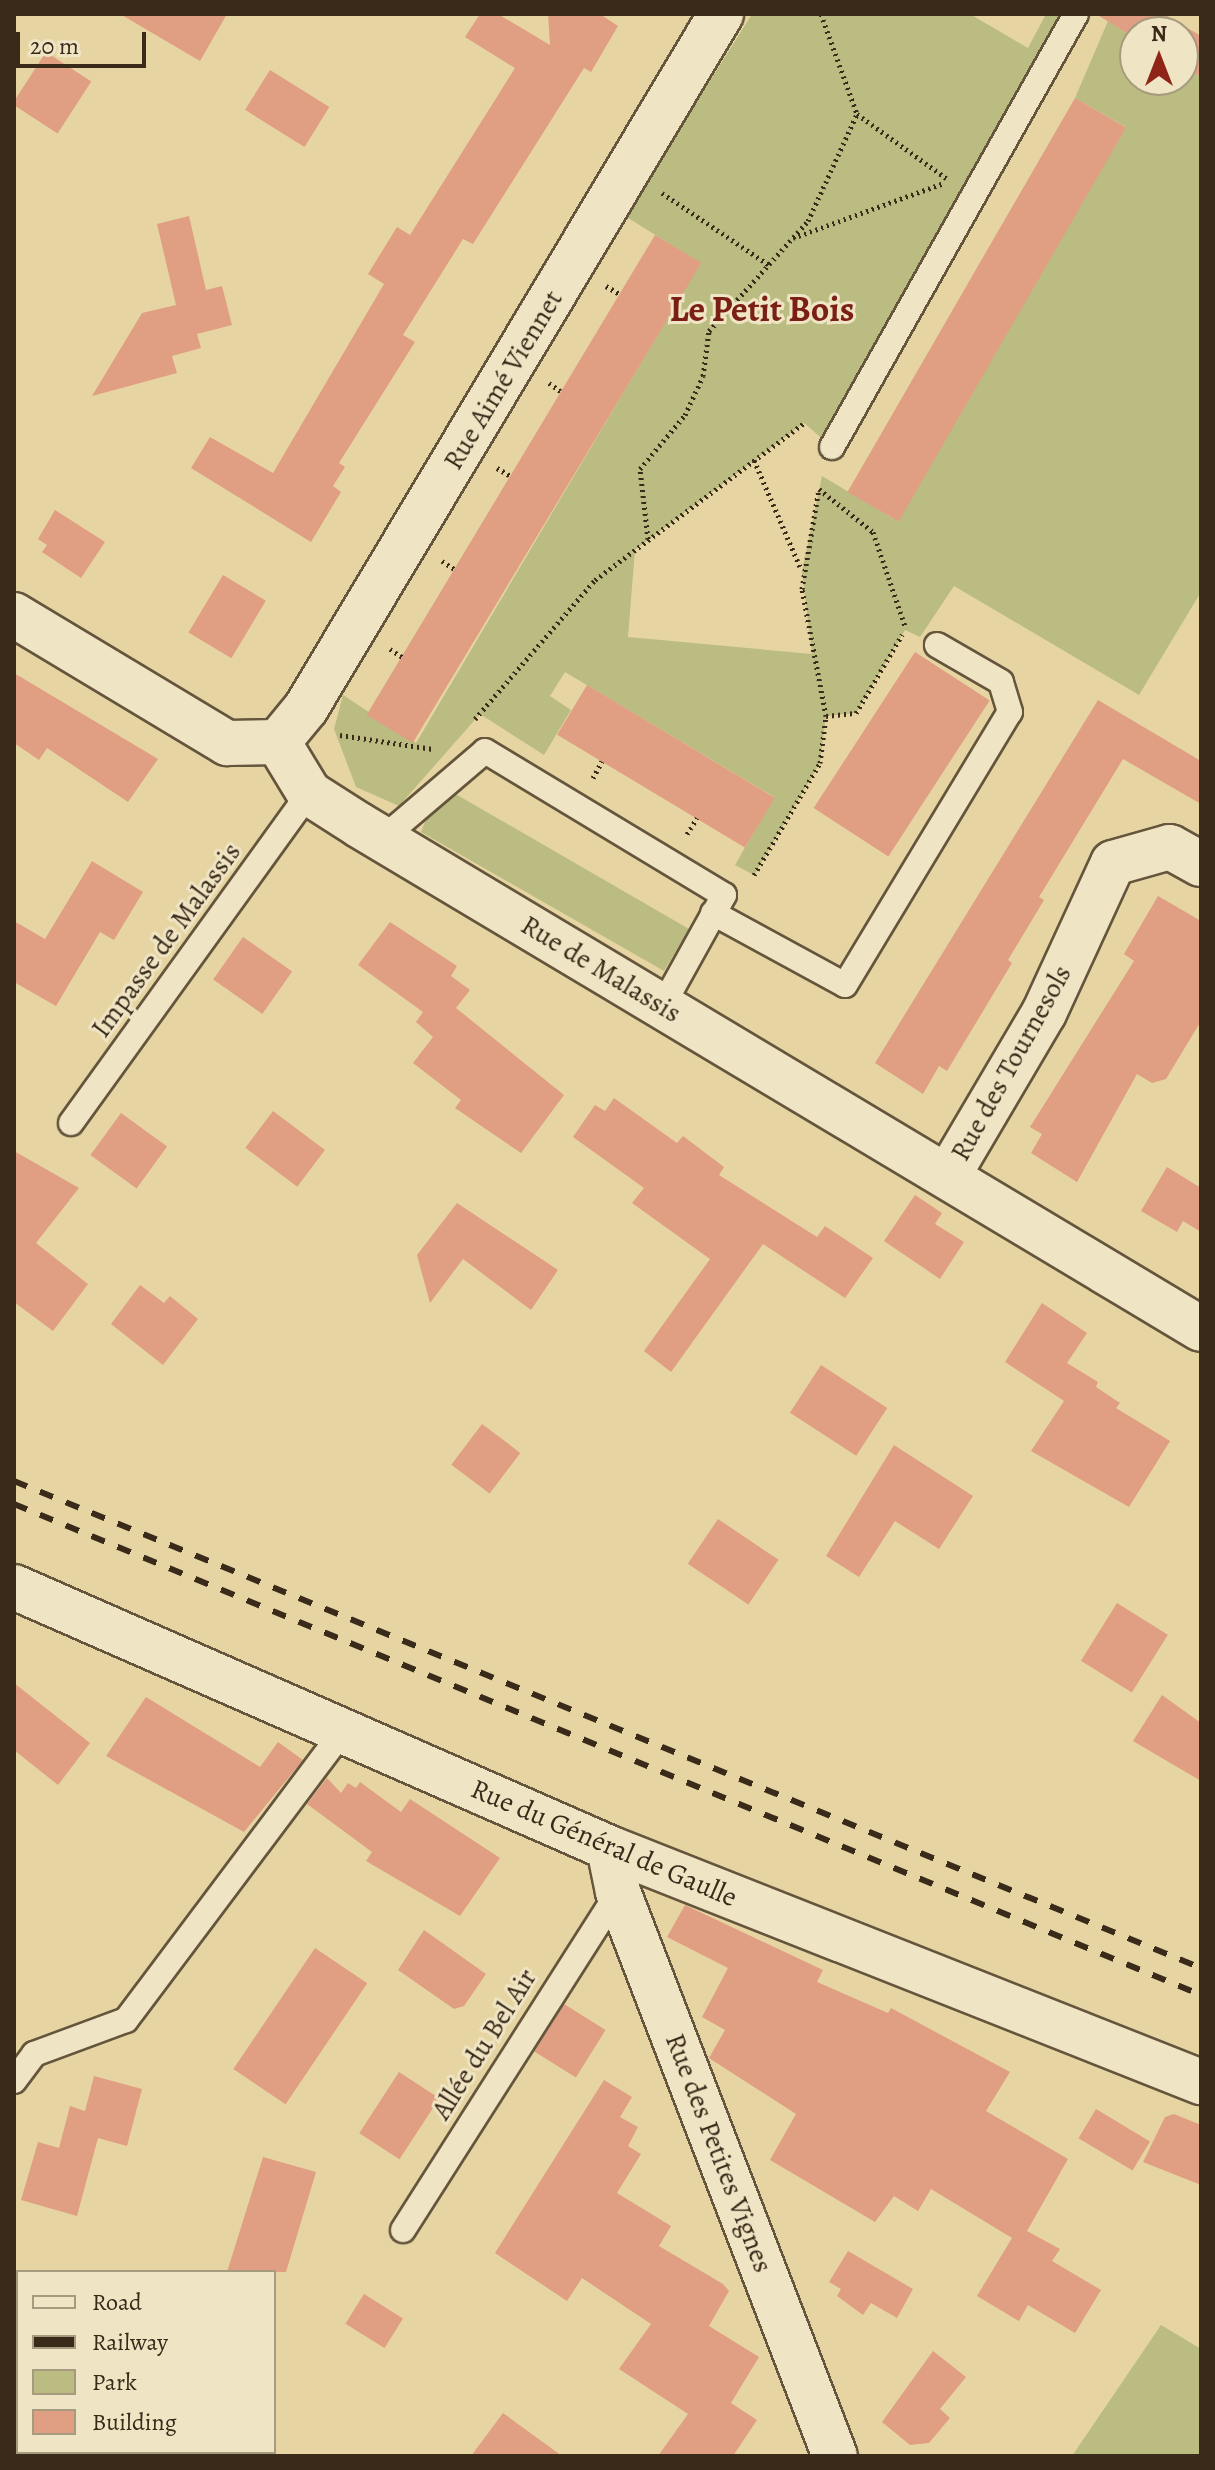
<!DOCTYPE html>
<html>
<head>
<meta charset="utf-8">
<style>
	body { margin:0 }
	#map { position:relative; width:1215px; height:2470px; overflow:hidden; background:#e6d5a2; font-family:Alegreya,serif }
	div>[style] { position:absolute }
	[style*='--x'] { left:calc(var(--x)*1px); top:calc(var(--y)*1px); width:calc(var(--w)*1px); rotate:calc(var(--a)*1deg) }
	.green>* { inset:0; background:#babc82 }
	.building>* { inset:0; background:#e09e83; transform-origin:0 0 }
	.path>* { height:5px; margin-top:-2.5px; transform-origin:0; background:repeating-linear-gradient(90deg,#392a1a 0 2px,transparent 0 6px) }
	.roads { filter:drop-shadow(2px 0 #64553c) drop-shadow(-2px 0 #64553c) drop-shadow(0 2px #64553c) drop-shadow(0 -2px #64553c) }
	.lane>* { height:24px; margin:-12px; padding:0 12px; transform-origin:12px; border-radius:12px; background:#efe4c3 }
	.street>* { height:44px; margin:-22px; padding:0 22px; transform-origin:22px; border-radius:22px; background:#efe4c3 }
	.rail>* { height:6px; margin-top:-3px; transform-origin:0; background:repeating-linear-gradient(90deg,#392a1a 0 14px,transparent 0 28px) }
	span { translate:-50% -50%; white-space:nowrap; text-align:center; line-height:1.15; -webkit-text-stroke:6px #efe4c3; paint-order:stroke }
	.street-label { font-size:28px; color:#392a1a }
	.district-label { font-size:36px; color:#7a1f14; font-weight:700 }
	.frame { position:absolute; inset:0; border:16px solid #392a1a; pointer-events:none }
	.legend { position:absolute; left:16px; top:2270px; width:260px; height:184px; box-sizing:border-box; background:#efe4c3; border:2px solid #a69a7f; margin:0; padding:10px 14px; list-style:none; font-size:24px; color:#392a1a }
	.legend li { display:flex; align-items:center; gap:16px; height:40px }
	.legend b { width:40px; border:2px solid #a69a7f }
	.north { position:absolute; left:1119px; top:16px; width:80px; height:80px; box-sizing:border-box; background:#efe4c3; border:2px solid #a69a7f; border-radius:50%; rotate:0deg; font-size:22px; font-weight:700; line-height:32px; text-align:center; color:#392a1a }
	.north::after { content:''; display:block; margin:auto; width:28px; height:36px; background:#8f2418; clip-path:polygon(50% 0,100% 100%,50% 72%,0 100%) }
	.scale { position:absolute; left:16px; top:32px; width:130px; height:36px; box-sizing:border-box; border:4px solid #392a1a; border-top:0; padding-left:10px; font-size:24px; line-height:28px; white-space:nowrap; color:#392a1a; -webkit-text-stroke:6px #efe4c3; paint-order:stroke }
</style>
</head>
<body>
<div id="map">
	<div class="green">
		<div style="clip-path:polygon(752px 14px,970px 14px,1028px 48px,1046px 14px,1076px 14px,832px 447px,804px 423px,635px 550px,628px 637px,812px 654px,802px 572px,822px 476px,894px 519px,1126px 127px,1075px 98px,1108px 21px,1135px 38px,1135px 80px,1183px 80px,1183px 66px,1201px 77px,1201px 592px,1139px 695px,954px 586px,920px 637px,905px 630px,856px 713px,826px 716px,820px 763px,754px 875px,735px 865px,774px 797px,565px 672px,550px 696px,571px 710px,544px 755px,480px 714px,399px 806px,356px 787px,334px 729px,343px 695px,416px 743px,700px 263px,625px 216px)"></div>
		<div style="clip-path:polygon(452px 792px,689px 929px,664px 971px,421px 832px,428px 814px)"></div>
		<div style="clip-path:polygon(1161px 2325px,1201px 2349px,1201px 2456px,1072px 2456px)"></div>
	</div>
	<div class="building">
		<div style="clip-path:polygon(120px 14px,227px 14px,200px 61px)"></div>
		<div style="clip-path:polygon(480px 14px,498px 14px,550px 45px,548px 14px,600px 14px,618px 26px,591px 72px,584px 68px,473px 244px,463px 239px,403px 335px,415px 342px,339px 463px,345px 467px,333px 486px,341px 492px,311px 542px,191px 468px,210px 437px,273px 473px,384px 284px,368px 274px,397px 227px,410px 235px,515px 68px,465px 37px)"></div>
		<div style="clip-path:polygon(1096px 14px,1164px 14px,1201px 36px,1201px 77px,1183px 66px,1183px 32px,1135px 32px,1135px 38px)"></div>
		<div style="left:46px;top:52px;width:54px;height:62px;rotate:33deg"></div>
		<div style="left:270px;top:70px;width:70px;height:47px;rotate:32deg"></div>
		<div style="left:1075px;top:98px;width:59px;height:455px;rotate:30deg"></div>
		<div style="clip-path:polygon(189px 216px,206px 290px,222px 286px,232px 325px,197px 334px,201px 348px,172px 356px,177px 373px,92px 396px,142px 313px,176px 305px,157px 224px)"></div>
		<div style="left:655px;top:235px;width:54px;height:560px;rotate:31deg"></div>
		<div style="clip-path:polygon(55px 510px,105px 542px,81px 578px,42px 552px,47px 545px,38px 539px)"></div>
		<div style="left:223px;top:575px;width:50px;height:67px;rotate:31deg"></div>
		<div style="left:915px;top:652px;width:89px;height:186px;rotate:33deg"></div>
		<div style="clip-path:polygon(14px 673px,158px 759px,128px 802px,47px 748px,39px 760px,14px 743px)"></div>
		<div style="left:587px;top:685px;width:219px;height:58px;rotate:31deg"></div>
		<div style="clip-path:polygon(1098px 700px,1201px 761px,1201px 804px,1123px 759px,1039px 897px,1044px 900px,1008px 960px,1012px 963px,947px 1071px,939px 1066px,923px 1094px,875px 1063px)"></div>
		<div style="clip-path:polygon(92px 861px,143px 892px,114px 940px,100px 932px,56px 1006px,14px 982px,14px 921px,45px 939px)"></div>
		<div style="clip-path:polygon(1158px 896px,1201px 921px,1201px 1021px,1166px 1079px,1152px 1083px,1137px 1074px,1077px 1182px,1031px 1153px,1042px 1134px,1030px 1127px,1134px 961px,1124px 954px)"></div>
		<div style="clip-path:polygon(390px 922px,457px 966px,451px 976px,470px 990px,456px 1008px,564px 1095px,521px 1153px,455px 1108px,461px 1100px,413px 1063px,433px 1037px,416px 1022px,423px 1012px,358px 965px)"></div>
		<div style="left:243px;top:937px;width:60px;height:52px;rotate:35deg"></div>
		<div style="clip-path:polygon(614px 1098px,677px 1143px,683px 1136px,724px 1167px,719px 1175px,817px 1237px,825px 1226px,873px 1258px,845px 1298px,763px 1244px,671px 1372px,644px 1351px,710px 1259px,632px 1203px,644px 1188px,573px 1137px,595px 1105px,605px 1111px)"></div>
		<div style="left:273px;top:1111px;width:65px;height:46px;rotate:37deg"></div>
		<div style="left:121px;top:1113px;width:57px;height:52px;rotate:36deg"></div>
		<div style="clip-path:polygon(14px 1151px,79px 1188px,36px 1243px,88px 1284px,53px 1331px,14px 1302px)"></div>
		<div style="clip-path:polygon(1167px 1167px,1201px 1188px,1201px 1232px,1183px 1221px,1177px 1232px,1141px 1211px)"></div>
		<div style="clip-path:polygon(915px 1195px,942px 1213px,935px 1224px,964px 1242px,940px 1279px,884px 1241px)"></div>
		<div style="clip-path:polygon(457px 1203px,558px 1270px,531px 1310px,463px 1259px,430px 1303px,417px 1255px)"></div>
		<div style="clip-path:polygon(140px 1285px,164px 1303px,170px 1296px,198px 1319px,163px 1365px,111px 1324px)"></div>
		<div style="clip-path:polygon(1042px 1303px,1087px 1333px,1067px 1363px,1098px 1382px,1096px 1387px,1120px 1403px,1116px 1408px,1170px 1441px,1129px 1507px,1031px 1451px,1064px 1401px,1005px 1362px)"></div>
		<div style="left:821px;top:1365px;width:79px;height:57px;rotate:33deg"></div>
		<div style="left:482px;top:1424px;width:48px;height:51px;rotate:37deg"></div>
		<div style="clip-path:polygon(894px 1445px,973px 1496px,939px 1549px,895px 1521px,859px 1577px,826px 1556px)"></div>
		<div style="left:718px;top:1519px;width:73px;height:54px;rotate:34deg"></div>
		<div style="left:1117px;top:1603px;width:60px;height:68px;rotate:32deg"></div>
		<div style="clip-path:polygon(14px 1683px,90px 1743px,58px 1785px,14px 1750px)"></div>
		<div style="clip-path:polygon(1162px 1695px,1201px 1723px,1201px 1781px,1133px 1741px)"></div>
		<div style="clip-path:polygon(146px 1697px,260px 1767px,278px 1742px,303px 1760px,244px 1832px,106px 1756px)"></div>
		<div style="clip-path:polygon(327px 1778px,341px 1793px,348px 1783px,356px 1788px,360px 1782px,401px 1812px,410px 1799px,500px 1858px,460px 1916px,366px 1861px,372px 1852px,307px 1804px)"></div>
		<div style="clip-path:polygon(685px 1905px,823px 1970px,817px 1982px,888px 2013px,891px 2008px,1010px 2072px,986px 2111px,1068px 2159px,1027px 2231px,1060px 2249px,1052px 2261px,1101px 2290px,1075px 2333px,1028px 2305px,1019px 2321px,977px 2296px,1012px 2238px,931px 2189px,918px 2211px,894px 2196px,875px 2222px,770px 2160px,796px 2114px,709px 2058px,725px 2030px,702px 2017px,728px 1968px,667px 1937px)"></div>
		<div style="clip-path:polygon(424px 1930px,486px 1974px,464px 2006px,454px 2009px,398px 1970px)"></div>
		<div style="left:315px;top:1948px;width:63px;height:146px;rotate:34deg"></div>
		<div style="left:564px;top:2004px;width:49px;height:56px;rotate:32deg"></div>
		<div style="left:399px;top:2072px;width:48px;height:73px;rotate:33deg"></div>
		<div style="clip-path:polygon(94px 2076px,142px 2089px,127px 2146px,98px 2138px,77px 2216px,21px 2200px,38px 2142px,59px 2148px,70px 2106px,85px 2111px)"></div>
		<div style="clip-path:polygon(604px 2080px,632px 2097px,620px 2117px,638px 2127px,628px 2146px,641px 2154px,617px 2193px,671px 2226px,659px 2246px,723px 2284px,729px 2291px,709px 2326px,759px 2357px,731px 2403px,757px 2420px,733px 2456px,658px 2456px,688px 2414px,619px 2369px,651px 2324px,582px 2278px,567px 2301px,495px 2253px)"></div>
		<div style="left:1096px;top:2109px;width:63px;height:34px;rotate:31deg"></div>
		<div style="clip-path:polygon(1174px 2114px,1201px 2125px,1201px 2185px,1143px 2162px,1165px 2117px)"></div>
		<div style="clip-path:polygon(263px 2157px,316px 2172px,286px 2272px,227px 2272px)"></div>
		<div style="clip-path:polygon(848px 2251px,913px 2289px,897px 2318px,871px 2303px,863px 2315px,837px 2296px,841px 2289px,829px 2282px)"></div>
		<div style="left:364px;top:2294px;width:46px;height:35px;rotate:32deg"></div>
		<div style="clip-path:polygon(933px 2351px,966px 2377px,940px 2409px,950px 2418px,929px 2443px,910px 2445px,882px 2422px)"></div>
		<div style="clip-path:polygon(503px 2413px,562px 2456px,471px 2456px)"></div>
	</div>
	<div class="path">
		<div style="--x:821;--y:14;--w:106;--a:70.2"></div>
		<div style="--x:662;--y:193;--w:129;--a:33.9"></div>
		<div style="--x:793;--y:238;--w:158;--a:-20"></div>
		<div style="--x:606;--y:286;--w:16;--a:30"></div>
		<div style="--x:549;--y:383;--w:16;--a:35"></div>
		<div style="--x:754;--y:460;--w:116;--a:66.7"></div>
		<div style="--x:497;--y:468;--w:16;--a:30"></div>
		<div style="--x:648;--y:539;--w:70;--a:-96.5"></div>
		<div style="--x:640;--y:469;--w:70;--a:-50.2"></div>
		<div style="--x:685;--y:415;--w:43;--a:-65.2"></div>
		<div style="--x:703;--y:376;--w:45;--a:-82.4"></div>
		<div style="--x:709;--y:331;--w:148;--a:-48"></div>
		<div style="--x:808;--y:221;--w:118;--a:-65.4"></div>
		<div style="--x:857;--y:114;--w:110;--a:35.7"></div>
		<div style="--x:442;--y:561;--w:17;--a:33"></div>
		<div style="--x:390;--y:649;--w:17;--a:33"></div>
		<div style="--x:826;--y:716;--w:129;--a:-100.7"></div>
		<div style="--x:802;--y:589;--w:101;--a:-80.4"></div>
		<div style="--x:819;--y:489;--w:69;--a:38.5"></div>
		<div style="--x:873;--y:532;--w:102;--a:71.2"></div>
		<div style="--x:475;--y:719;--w:184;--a:-49.2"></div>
		<div style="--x:595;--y:580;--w:261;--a:-36.9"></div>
		<div style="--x:340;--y:735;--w:94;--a:8.6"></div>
		<div style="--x:593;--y:778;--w:19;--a:-62"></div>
		<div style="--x:687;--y:834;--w:19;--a:-58"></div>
		<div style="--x:754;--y:875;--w:130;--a:-59.5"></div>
		<div style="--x:820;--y:763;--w:47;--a:-82.7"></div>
		<div style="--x:826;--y:716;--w:30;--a:-6"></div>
		<div style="--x:856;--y:713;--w:91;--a:-59.5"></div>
	</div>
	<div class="roads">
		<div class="lane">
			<div style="--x:832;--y:447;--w:497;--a:-60.6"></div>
			<div style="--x:382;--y:839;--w:135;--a:-40.5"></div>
			<div style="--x:485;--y:751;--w:279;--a:31.1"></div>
			<div style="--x:724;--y:895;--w:126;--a:119"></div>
			<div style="--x:713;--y:913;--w:150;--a:28.6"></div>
			<div style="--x:845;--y:985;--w:319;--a:-58.9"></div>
			<div style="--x:1010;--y:712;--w:31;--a:-107"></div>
			<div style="--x:1001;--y:682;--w:74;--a:-150"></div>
			<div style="--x:71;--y:1123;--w:407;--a:-54.2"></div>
			<div style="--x:14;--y:2081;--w:34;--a:-53"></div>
			<div style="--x:34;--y:2054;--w:98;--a:-20.3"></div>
			<div style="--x:126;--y:2020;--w:363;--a:-53.1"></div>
			<div style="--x:403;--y:2230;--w:401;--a:-57.5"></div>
		</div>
		<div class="street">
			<div style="--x:14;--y:615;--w:249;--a:31"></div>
			<div style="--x:227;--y:743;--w:51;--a:-1.1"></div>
			<div style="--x:278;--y:742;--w:60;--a:58.7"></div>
			<div style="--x:309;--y:793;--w:59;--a:32.6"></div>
			<div style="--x:359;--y:825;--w:981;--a:30.9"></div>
			<div style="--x:278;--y:742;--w:44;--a:-50.5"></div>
			<div style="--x:306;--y:708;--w:809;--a:-59.12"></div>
			<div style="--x:949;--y:1174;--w:187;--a:-59.5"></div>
			<div style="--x:1044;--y:1013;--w:165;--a:-65.3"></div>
			<div style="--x:1113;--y:863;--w:59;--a:-15.7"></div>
			<div style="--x:1170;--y:847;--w:35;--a:29"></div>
			<div style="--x:14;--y:1587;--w:650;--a:23.68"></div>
			<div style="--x:609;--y:1848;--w:637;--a:21.57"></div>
			<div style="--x:609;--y:1848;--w:45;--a:78.4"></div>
			<div style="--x:618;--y:1892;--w:604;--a:68.96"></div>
		</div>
	</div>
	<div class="rail">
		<div style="--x:14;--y:1481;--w:1283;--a:22.31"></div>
		<div style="--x:14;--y:1504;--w:1285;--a:22.47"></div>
	</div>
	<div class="street-label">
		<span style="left:503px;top:380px;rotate:-59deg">Rue Aimé Viennet</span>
		<span style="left:166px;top:940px;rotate:-54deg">Impasse de Malassis</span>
		<span style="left:601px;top:969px;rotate:31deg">Rue de Malassis</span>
		<span style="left:1011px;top:1063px;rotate:-61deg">Rue des Tournesols</span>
		<span style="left:604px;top:1843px;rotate:23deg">Rue du Général de Gaulle</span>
		<span style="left:484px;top:2044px;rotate:-58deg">Allée du Bel Air</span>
		<span style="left:719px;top:2153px;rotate:69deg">Rue des Petites Vignes</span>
	</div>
	<div class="district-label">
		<span style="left:762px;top:309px">Le Petit Bois</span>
	</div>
	<div class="frame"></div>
	<ul class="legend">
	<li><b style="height:10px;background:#efe4c3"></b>Road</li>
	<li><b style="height:10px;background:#392a1a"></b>Railway</li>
	<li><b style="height:22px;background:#babc82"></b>Park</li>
	<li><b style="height:22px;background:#e09e83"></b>Building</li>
	</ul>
	<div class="north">N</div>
	<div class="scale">20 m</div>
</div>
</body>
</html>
